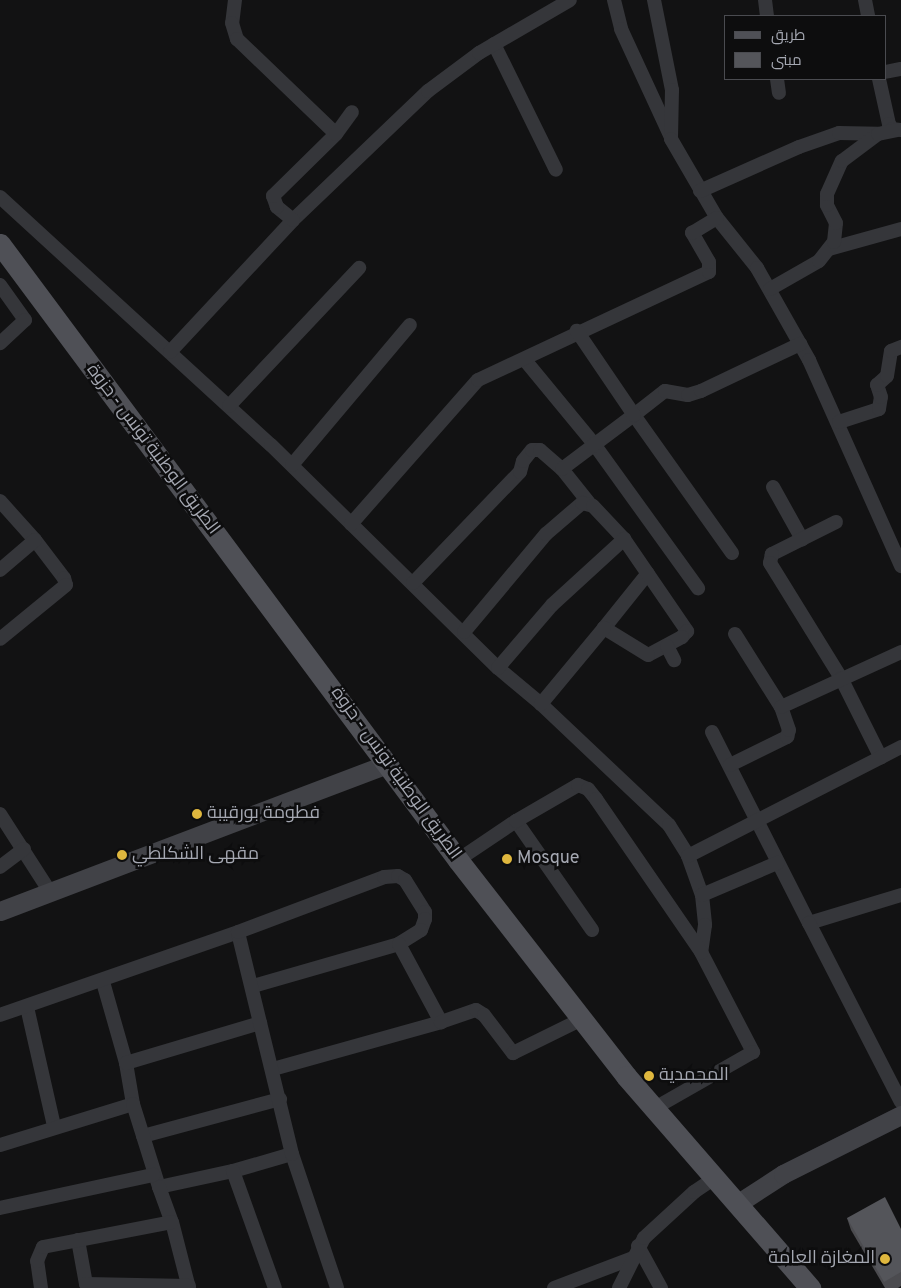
<!DOCTYPE html>
<html>
<head>
<meta charset="utf-8">
<style>
	body { margin:0 }
	#map { position:relative; width:901px; height:1288px; overflow:hidden; background:#121213; font-family:Overpass,Cairo,sans-serif }
	div>[style] { position:absolute }
	[style*='--x'] { left:calc(var(--x)*1px); top:calc(var(--y)*1px); width:calc(var(--w)*1px); rotate:calc(var(--a)*1deg) }
	.street>* { height:14px; margin:-7px; padding:0 7px; transform-origin:7px; border-radius:7px; background:#35363a }
	.secondary>* { height:19px; margin:-9.5px; padding:0 9.5px; transform-origin:9.5px; border-radius:9.5px; background:#414247 }
	.primary>* { height:21px; margin:-10.5px; padding:0 10.5px; transform-origin:10.5px; border-radius:10.5px; background:#4f5056 }
	.wall>* { inset:0; background:#4b4b4f }
	.building>* { inset:0; background:#54555a }
	.dots>* { width:14px; height:14px; translate:-50% -50%; box-sizing:border-box; border:2px solid #0d0d0e; border-radius:50% }
	span { translate:-50% -50%; white-space:nowrap; text-align:center; line-height:1.15; -webkit-text-stroke:5px #0d0d0e; paint-order:stroke }
	.street-label { font-size:18px; color:#a5a8b2 }
	.poi-label { font-size:18px; color:#a5a8b2 }
	.left { translate:0 -50%; text-align:left }
	.right { translate:-100% -50%; text-align:right }
	.legend { position:absolute; left:724px; top:15px; width:162px; height:65px; box-sizing:border-box; background:#0d0d0e; border:1px solid #4a4b50; margin:0; padding:6px 9px; list-style:none; font-size:15px; color:#a5a8b2 }
	.legend li { display:flex; align-items:center; gap:10px; height:25px }
	.legend b { width:25px; border:1px solid #4a4b50 }
</style>
</head>
<body>
<div id="map">
	<div class="street">
		<div style="--x:235;--y:0;--w:23;--a:97"></div>
		<div style="--x:232;--y:23;--w:17;--a:73"></div>
		<div style="--x:237;--y:39;--w:137;--a:43.8"></div>
		<div style="--x:614;--y:0;--w:30;--a:76"></div>
		<div style="--x:621;--y:29;--w:119;--a:65.2"></div>
		<div style="--x:654;--y:0;--w:92;--a:78.7"></div>
		<div style="--x:672;--y:90;--w:49;--a:91.2"></div>
		<div style="--x:671;--y:139;--w:91;--a:59.8"></div>
		<div style="--x:717;--y:218;--w:64;--a:51.3"></div>
		<div style="--x:757;--y:268;--w:106;--a:60.5"></div>
		<div style="--x:809;--y:360;--w:226;--a:65.9"></div>
		<div style="--x:765;--y:0;--w:16;--a:83"></div>
		<div style="--x:865;--y:0;--w:16;--a:79"></div>
		<div style="--x:494;--y:44;--w:140;--a:63.8"></div>
		<div style="--x:885;--y:72;--w:16;--a:-11"></div>
		<div style="--x:777;--y:79;--w:14;--a:82"></div>
		<div style="--x:879;--y:79;--w:46;--a:77.5"></div>
		<div style="--x:889;--y:124;--w:6;--a:59"></div>
		<div style="--x:892;--y:129;--w:9;--a:6"></div>
		<div style="--x:700;--y:191;--w:108;--a:-24"></div>
		<div style="--x:799;--y:147;--w:42;--a:-19.3"></div>
		<div style="--x:839;--y:133;--w:39;--a:1"></div>
		<div style="--x:0;--y:197;--w:367;--a:42.5"></div>
		<div style="--x:271;--y:445;--w:318;--a:44.5"></div>
		<div style="--x:498;--y:668;--w:56;--a:39.9"></div>
		<div style="--x:541;--y:704;--w:176;--a:43.4"></div>
		<div style="--x:669;--y:825;--w:36;--a:58"></div>
		<div style="--x:688;--y:856;--w:41;--a:70.3"></div>
		<div style="--x:702;--y:895;--w:30;--a:84"></div>
		<div style="--x:705;--y:925;--w:27;--a:98"></div>
		<div style="--x:701;--y:952;--w:113;--a:62.5"></div>
		<div style="--x:753;--y:1052;--w:113;--a:150.3"></div>
		<div style="--x:293;--y:220;--w:187;--a:-43.7"></div>
		<div style="--x:428;--y:91;--w:64;--a:-36.7"></div>
		<div style="--x:479;--y:53;--w:105;--a:-30.2"></div>
		<div style="--x:829;--y:249;--w:75;--a:-15.5"></div>
		<div style="--x:0;--y:285;--w:43;--a:54.5"></div>
		<div style="--x:25;--y:320;--w:34;--a:137"></div>
		<div style="--x:770;--y:289;--w:56;--a:-29.7"></div>
		<div style="--x:819;--y:261;--w:24;--a:-52"></div>
		<div style="--x:834;--y:242;--w:19;--a:-84"></div>
		<div style="--x:836;--y:223;--w:20;--a:-117"></div>
		<div style="--x:827;--y:205;--w:11;--a:-90"></div>
		<div style="--x:827;--y:194;--w:36;--a:-66"></div>
		<div style="--x:842;--y:161;--w:45;--a:-36.9"></div>
		<div style="--x:878;--y:134;--w:19;--a:-12"></div>
		<div style="--x:170;--y:352;--w:180;--a:-47"></div>
		<div style="--x:293;--y:220;--w:21;--a:-141"></div>
		<div style="--x:277;--y:207;--w:12;--a:-110"></div>
		<div style="--x:273;--y:196;--w:88;--a:-44.5"></div>
		<div style="--x:336;--y:134;--w:27;--a:-54"></div>
		<div style="--x:524;--y:359;--w:110;--a:50.5"></div>
		<div style="--x:594;--y:444;--w:178;--a:54.2"></div>
		<div style="--x:229;--y:406;--w:190;--a:-46.7"></div>
		<div style="--x:839;--y:422;--w:42;--a:-18"></div>
		<div style="--x:879;--y:409;--w:12;--a:-81"></div>
		<div style="--x:881;--y:397;--w:13;--a:-108"></div>
		<div style="--x:877;--y:385;--w:13;--a:-42"></div>
		<div style="--x:887;--y:376;--w:25;--a:-81"></div>
		<div style="--x:891;--y:351;--w:11;--a:-22"></div>
		<div style="--x:292;--y:465;--w:183;--a:-49.9"></div>
		<div style="--x:562;--y:469;--w:43;--a:51.5"></div>
		<div style="--x:773;--y:487;--w:60;--a:60.9"></div>
		<div style="--x:0;--y:501;--w:52;--a:48.1"></div>
		<div style="--x:35;--y:540;--w:48;--a:52.7"></div>
		<div style="--x:64;--y:578;--w:7;--a:74"></div>
		<div style="--x:66;--y:585;--w:85;--a:140.7"></div>
		<div style="--x:836;--y:522;--w:72;--a:153.4"></div>
		<div style="--x:772;--y:554;--w:9;--a:103"></div>
		<div style="--x:770;--y:563;--w:135;--a:58.3"></div>
		<div style="--x:841;--y:678;--w:89;--a:63.4"></div>
		<div style="--x:351;--y:524;--w:192;--a:-48.6"></div>
		<div style="--x:478;--y:380;--w:255;--a:-25.1"></div>
		<div style="--x:709;--y:272;--w:10;--a:-90"></div>
		<div style="--x:709;--y:262;--w:34;--a:-120"></div>
		<div style="--x:692;--y:233;--w:29;--a:-31"></div>
		<div style="--x:732;--y:553;--w:169;--a:-125.4"></div>
		<div style="--x:634;--y:415;--w:39;--a:-38"></div>
		<div style="--x:665;--y:391;--w:23;--a:10"></div>
		<div style="--x:688;--y:395;--w:14;--a:-17"></div>
		<div style="--x:701;--y:391;--w:110;--a:-25.4"></div>
		<div style="--x:0;--y:570;--w:46;--a:-40.6"></div>
		<div style="--x:413;--y:583;--w:154;--a:-46.1"></div>
		<div style="--x:520;--y:472;--w:11;--a:-75"></div>
		<div style="--x:523;--y:461;--w:14;--a:-51"></div>
		<div style="--x:532;--y:450;--w:8;--a:0"></div>
		<div style="--x:540;--y:450;--w:29;--a:41"></div>
		<div style="--x:562;--y:469;--w:90;--a:-36.9"></div>
		<div style="--x:634;--y:415;--w:102;--a:-124.2"></div>
		<div style="--x:604;--y:628;--w:70;--a:-51.3"></div>
		<div style="--x:464;--y:632;--w:128;--a:-50.1"></div>
		<div style="--x:546;--y:534;--w:48;--a:-40.7"></div>
		<div style="--x:582;--y:503;--w:11;--a:15"></div>
		<div style="--x:593;--y:506;--w:45;--a:46.8"></div>
		<div style="--x:624;--y:539;--w:112;--a:55.6"></div>
		<div style="--x:687;--y:631;--w:8;--a:130"></div>
		<div style="--x:682;--y:637;--w:38;--a:152"></div>
		<div style="--x:648;--y:655;--w:52;--a:-148.5"></div>
		<div style="--x:604;--y:628;--w:99;--a:129.7"></div>
		<div style="--x:735;--y:634;--w:86;--a:57.8"></div>
		<div style="--x:667;--y:646;--w:16;--a:63"></div>
		<div style="--x:498;--y:668;--w:83;--a:-49.4"></div>
		<div style="--x:552;--y:605;--w:98;--a:-42.5"></div>
		<div style="--x:712;--y:732;--w:214;--a:63.1"></div>
		<div style="--x:809;--y:923;--w:96;--a:-16.9"></div>
		<div style="--x:730;--y:765;--w:64;--a:-26.2"></div>
		<div style="--x:787;--y:737;--w:7;--a:-74"></div>
		<div style="--x:789;--y:730;--w:24;--a:-109"></div>
		<div style="--x:781;--y:707;--w:132;--a:-24.6"></div>
		<div style="--x:0;--y:814;--w:93;--a:57.3"></div>
		<div style="--x:516;--y:821;--w:133;--a:55.1"></div>
		<div style="--x:688;--y:856;--w:239;--a:-27.1"></div>
		<div style="--x:458;--y:860;--w:70;--a:-33.9"></div>
		<div style="--x:516;--y:821;--w:72;--a:-30.1"></div>
		<div style="--x:578;--y:785;--w:11;--a:22"></div>
		<div style="--x:588;--y:789;--w:13;--a:51"></div>
		<div style="--x:596;--y:799;--w:186;--a:55.5"></div>
		<div style="--x:0;--y:867;--w:30;--a:-37"></div>
		<div style="--x:702;--y:895;--w:82;--a:-23.1"></div>
		<div style="--x:809;--y:923;--w:201;--a:62.8"></div>
		<div style="--x:103;--y:982;--w:84;--a:74.1"></div>
		<div style="--x:126;--y:1063;--w:42;--a:80.3"></div>
		<div style="--x:253;--y:986;--w:152;--a:-16"></div>
		<div style="--x:27;--y:1007;--w:122;--a:77.2"></div>
		<div style="--x:0;--y:1015;--w:252;--a:-19.2"></div>
		<div style="--x:126;--y:1063;--w:140;--a:-16.6"></div>
		<div style="--x:273;--y:1069;--w:174;--a:-15.6"></div>
		<div style="--x:143;--y:1136;--w:142;--a:-15.1"></div>
		<div style="--x:0;--y:1145;--w:139;--a:-17.1"></div>
		<div style="--x:133;--y:1104;--w:87;--a:72.6"></div>
		<div style="--x:159;--y:1187;--w:76;--a:-12.2"></div>
		<div style="--x:233;--y:1171;--w:61;--a:-16.1"></div>
		<div style="--x:292;--y:1154;--w:141;--a:71.4"></div>
		<div style="--x:292;--y:1154;--w:228;--a:-103.7"></div>
		<div style="--x:238;--y:932;--w:156;--a:-20.6"></div>
		<div style="--x:384;--y:877;--w:14;--a:-4"></div>
		<div style="--x:398;--y:876;--w:8;--a:30"></div>
		<div style="--x:405;--y:880;--w:38;--a:58"></div>
		<div style="--x:425;--y:912;--w:7;--a:90"></div>
		<div style="--x:425;--y:919;--w:12;--a:110"></div>
		<div style="--x:421;--y:930;--w:26;--a:148"></div>
		<div style="--x:399;--y:944;--w:89;--a:61.7"></div>
		<div style="--x:441;--y:1022;--w:37;--a:-19"></div>
		<div style="--x:476;--y:1010;--w:9;--a:32"></div>
		<div style="--x:484;--y:1015;--w:48;--a:52.7"></div>
		<div style="--x:513;--y:1053;--w:77;--a:-26.2"></div>
		<div style="--x:233;--y:1171;--w:124;--a:70.3"></div>
		<div style="--x:159;--y:1187;--w:37;--a:70"></div>
		<div style="--x:172;--y:1222;--w:68;--a:75.6"></div>
		<div style="--x:0;--y:1208;--w:157;--a:-12.2"></div>
		<div style="--x:78;--y:1240;--w:45;--a:79.7"></div>
		<div style="--x:86;--y:1284;--w:103;--a:1.1"></div>
		<div style="--x:638;--y:1246;--w:48;--a:61.3"></div>
		<div style="--x:41;--y:1288;--w:27;--a:-98"></div>
		<div style="--x:37;--y:1261;--w:15;--a:-67"></div>
		<div style="--x:43;--y:1247;--w:131;--a:-11"></div>
		<div style="--x:554;--y:1288;--w:85;--a:-20.8"></div>
		<div style="--x:619;--y:1288;--w:56;--a:-63.4"></div>
		<div style="--x:644;--y:1238;--w:68;--a:-42.6"></div>
		<div style="--x:694;--y:1192;--w:25;--a:-34"></div>
	</div>
	<div class="secondary">
		<div style="--x:0;--y:911;--w:416;--a:-20.8"></div>
		<div style="--x:737;--y:1204;--w:55;--a:-33.1"></div>
		<div style="--x:783;--y:1174;--w:132;--a:-26.6"></div>
	</div>
	<div class="primary">
		<div style="--x:0;--y:244;--w:768;--a:53.37"></div>
		<div style="--x:458;--y:860;--w:274;--a:52.1"></div>
		<div style="--x:626;--y:1076;--w:281;--a:49"></div>
	</div>
	<div class="wall">
		<div style="clip-path:polygon(847px 1218px,901px 1229px,901px 1286px,898px 1288px,885px 1288px,851px 1230px)"></div>
	</div>
	<div class="building">
		<div style="clip-path:polygon(885px 1197px,901px 1229px,901px 1272px,884px 1282px,847px 1218px)"></div>
	</div>
	<div class="dots">
		<div style="left:197px;top:814px;background:#dfb73e"></div>
		<div style="left:122px;top:855px;background:#dfb73e"></div>
		<div style="left:507px;top:859px;background:#dfb73e"></div>
		<div style="left:649px;top:1076px;background:#dfb73e"></div>
		<div style="left:885px;top:1259px;background:#dfb73e"></div>
	</div>
	<div class="street-label">
		<span style="left:152px;top:450px;rotate:53deg">الطريق الوطنية تونس - حزوة</span>
		<span style="left:395px;top:774px;rotate:54deg">الطريق الوطنية تونس - حزوة</span>
	</div>
	<div class="poi-label">
		<span class="left" style="left:207px;top:814px">فطومة بورقيبة</span>
		<span class="left" style="left:132px;top:855px">مقهى الشكلطي</span>
		<span class="left" style="left:517px;top:859px">Mosque</span>
		<span class="left" style="left:659px;top:1076px">المحمدية</span>
		<span class="right" style="left:875px;top:1259px">المغازة العامة</span>
	</div>
	<ul class="legend">
	<li><b style="height:6px;background:#4f5056"></b>طريق</li>
	<li><b style="height:14px;background:#54555a"></b>مبنى</li>
	</ul>
</div>
</body>
</html>
